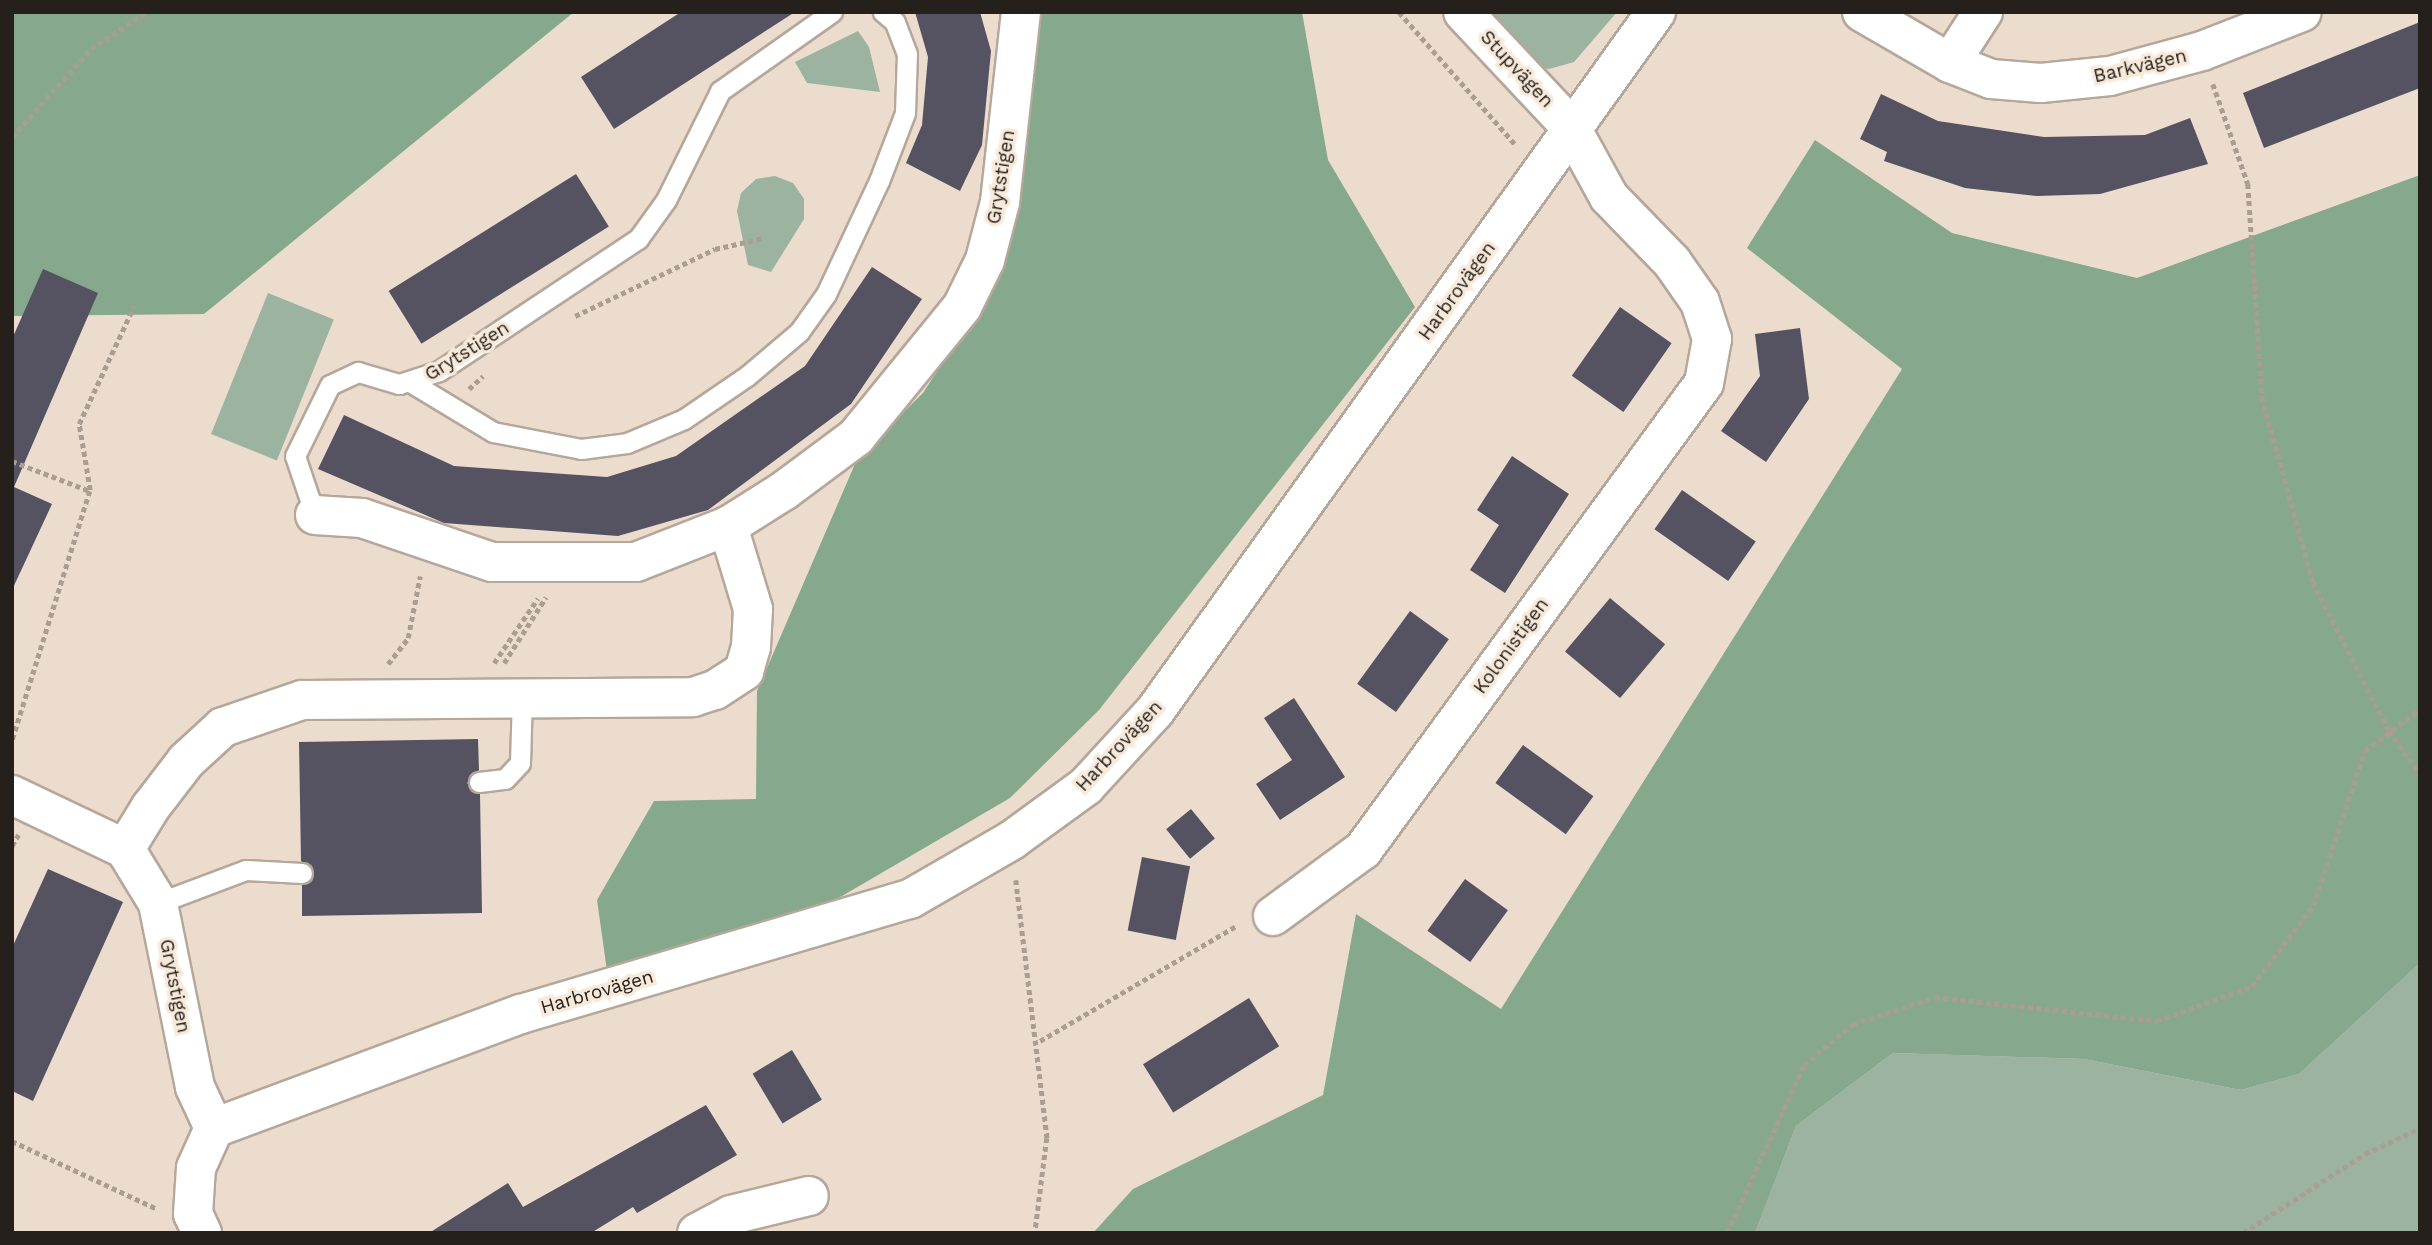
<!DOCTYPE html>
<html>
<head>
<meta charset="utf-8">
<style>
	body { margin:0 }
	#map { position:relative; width:2432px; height:1245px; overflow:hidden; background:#ebdcce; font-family:"Work Sans",sans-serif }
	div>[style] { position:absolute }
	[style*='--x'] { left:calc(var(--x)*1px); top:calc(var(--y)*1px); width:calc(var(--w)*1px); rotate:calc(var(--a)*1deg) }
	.green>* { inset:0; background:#9cb3a0; transform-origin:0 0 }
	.forest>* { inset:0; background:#86a88c }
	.building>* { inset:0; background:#555362; transform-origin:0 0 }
	.path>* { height:4.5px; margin-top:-2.25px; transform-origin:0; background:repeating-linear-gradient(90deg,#aa9e93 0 5px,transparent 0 8.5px) }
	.roads { filter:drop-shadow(2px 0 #b5a79a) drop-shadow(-2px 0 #b5a79a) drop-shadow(0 2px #b5a79a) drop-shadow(0 -2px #b5a79a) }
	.lane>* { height:19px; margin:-9.5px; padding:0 9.5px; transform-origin:9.5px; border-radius:9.5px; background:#fff }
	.street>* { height:38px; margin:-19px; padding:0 19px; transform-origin:19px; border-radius:19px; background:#fff }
	.secondary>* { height:38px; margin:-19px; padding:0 19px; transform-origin:19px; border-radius:19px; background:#fff }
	span { translate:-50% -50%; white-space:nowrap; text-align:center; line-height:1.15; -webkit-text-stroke:7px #f8eadb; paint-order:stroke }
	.street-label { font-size:19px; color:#25201b }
	.frame { position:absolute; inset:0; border:14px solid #25201b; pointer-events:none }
</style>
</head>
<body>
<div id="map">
	<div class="green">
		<div style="clip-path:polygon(1473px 12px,1617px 12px,1574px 62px,1549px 69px,1527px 66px)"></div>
		<div style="clip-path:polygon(858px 31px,869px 47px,880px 92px,807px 83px,795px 62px)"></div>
		<div style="clip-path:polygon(775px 176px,793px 183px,804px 199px,804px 219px,771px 272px,748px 265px,737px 211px,741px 193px,756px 179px)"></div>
		<div style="left:268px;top:293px;width:71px;height:152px;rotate:22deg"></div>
		<div style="clip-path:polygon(2420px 963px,2420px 1233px,1755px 1233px,1796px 1126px,1893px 1053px,2084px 1059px,2241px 1090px,2299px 1074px)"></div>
	</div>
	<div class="forest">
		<div style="clip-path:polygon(12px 12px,574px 12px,204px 314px,12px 316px)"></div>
		<div style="clip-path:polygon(1038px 12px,1302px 12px,1328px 160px,1415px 307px,1099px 710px,1010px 798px,830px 903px,608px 978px,597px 900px,654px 801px,756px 799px,757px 691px,858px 457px,923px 393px,973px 315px)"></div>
		<div style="clip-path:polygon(1815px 140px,1952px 233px,2137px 278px,2420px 175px,2420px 963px,2299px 1074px,2241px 1090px,2084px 1059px,1893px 1053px,1796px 1126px,1755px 1233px,1093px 1233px,1133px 1189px,1323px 1095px,1356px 914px,1501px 1009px,1902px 369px,1747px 248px)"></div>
	</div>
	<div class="building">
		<div style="clip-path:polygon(681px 12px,795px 12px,614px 129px,581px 77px)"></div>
		<div style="clip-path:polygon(915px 12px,980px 12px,991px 51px,982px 145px,960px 191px,906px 163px,922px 125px,928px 57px)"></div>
		<div style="clip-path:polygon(2420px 22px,2420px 88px,2264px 148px,2243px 93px)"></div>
		<div style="clip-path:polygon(1881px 94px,1938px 121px,2044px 137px,2145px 135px,2190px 118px,2208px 164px,2100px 194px,2037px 196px,1965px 188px,1884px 161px,1887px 152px,1860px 139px)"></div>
		<div style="left:576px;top:174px;width:62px;height:221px;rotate:58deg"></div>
		<div style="clip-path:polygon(872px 267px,922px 299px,851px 404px,708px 510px,618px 536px,444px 523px,318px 469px,344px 415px,454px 466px,607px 477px,676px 456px,805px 366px)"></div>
		<div style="clip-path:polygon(43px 269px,98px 293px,14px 487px,52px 504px,12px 590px,12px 339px)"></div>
		<div style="left:1620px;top:307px;width:63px;height:84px;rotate:35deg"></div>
		<div style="clip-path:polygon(1800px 328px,1809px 399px,1766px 462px,1721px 431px,1760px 376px,1755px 334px)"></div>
		<div style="clip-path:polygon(1512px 456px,1569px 494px,1505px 593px,1470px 570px,1499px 525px,1477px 510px)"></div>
		<div style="left:1682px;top:490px;width:90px;height:48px;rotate:35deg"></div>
		<div style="left:1610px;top:598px;width:72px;height:70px;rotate:40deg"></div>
		<div style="left:1410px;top:611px;width:48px;height:90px;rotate:36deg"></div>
		<div style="clip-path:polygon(1294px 698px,1345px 777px,1280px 820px,1256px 784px,1292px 760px,1264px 718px)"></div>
		<div style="clip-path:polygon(478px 739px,479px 770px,467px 783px,480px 794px,482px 913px,302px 916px,302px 885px,314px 873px,301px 861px,299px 742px)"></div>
		<div style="left:1523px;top:745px;width:87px;height:47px;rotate:36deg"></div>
		<div style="left:1191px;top:809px;width:38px;height:32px;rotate:51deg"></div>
		<div style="left:1142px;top:857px;width:49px;height:75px;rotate:11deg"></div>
		<div style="clip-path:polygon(48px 869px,123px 902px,33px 1101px,12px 1091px,12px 948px)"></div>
		<div style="left:1465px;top:879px;width:53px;height:64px;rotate:36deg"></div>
		<div style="left:1249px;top:998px;width:57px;height:125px;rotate:58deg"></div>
		<div style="left:792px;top:1050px;width:58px;height:46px;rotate:59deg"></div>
		<div style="clip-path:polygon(706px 1105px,737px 1155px,637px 1213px,633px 1207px,591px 1233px,429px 1233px,508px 1183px,523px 1207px)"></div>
	</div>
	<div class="path">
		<div style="--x:1399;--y:12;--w:177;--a:48.7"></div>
		<div style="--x:2213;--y:84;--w:106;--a:70.7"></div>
		<div style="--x:2248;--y:184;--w:213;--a:86.2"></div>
		<div style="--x:2262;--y:397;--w:192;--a:74.6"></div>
		<div style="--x:2313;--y:582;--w:167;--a:63"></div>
		<div style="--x:2389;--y:731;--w:53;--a:54.2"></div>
		<div style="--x:12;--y:137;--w:118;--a:-48.1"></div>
		<div style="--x:91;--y:49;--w:67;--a:-33.5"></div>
		<div style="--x:575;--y:316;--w:155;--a:-25.6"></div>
		<div style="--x:715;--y:249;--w:50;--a:-12.7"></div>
		<div style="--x:469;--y:389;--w:19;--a:-43"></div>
		<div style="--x:12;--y:461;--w:84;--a:21"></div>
		<div style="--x:90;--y:491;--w:262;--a:107.3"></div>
		<div style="--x:90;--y:490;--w:67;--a:-99.5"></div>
		<div style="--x:79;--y:424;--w:130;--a:-65"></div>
		<div style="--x:494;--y:663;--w:78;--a:-55.9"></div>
		<div style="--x:504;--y:663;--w:78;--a:-57.5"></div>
		<div style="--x:388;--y:664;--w:33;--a:-52"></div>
		<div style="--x:408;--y:638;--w:63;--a:-79"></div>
		<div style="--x:12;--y:846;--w:13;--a:-61"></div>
		<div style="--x:1016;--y:880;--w:260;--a:83.1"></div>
		<div style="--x:1047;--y:1138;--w:96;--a:97.2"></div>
		<div style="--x:1040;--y:1041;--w:229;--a:-30.4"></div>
		<div style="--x:12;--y:1141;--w:160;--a:25.1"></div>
		<div style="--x:1727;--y:1233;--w:185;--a:-65.4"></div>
		<div style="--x:1804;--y:1065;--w:64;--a:-39.9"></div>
		<div style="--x:1853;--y:1024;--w:86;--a:-18.2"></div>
		<div style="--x:1935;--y:997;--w:223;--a:6.2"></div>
		<div style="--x:2157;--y:1021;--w:101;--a:-20.2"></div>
		<div style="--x:2252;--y:986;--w:101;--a:-52.7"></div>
		<div style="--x:2313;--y:906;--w:163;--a:-71.5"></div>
		<div style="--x:2365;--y:751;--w:69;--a:-37.4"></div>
		<div style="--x:2243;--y:1233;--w:145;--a:-32.9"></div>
		<div style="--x:2365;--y:1154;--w:61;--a:-25.3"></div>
	</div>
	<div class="roads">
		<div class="lane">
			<div style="--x:412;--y:383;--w:95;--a:31.2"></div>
			<div style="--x:493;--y:432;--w:90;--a:10.9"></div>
			<div style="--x:581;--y:449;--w:46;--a:-7.4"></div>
			<div style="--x:627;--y:443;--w:62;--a:-22.8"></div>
			<div style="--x:684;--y:419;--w:76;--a:-34.3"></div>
			<div style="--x:747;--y:376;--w:68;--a:-40.2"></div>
			<div style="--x:799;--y:332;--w:47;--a:-54.6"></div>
			<div style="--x:826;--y:294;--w:125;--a:-64.9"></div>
			<div style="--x:879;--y:181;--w:73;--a:-69.1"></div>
			<div style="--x:905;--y:113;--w:59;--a:-88.1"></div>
			<div style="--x:907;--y:54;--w:34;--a:-111"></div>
			<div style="--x:895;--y:22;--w:16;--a:-140"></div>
			<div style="--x:315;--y:515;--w:62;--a:-108.7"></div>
			<div style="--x:295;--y:456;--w:79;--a:-63.8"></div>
			<div style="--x:330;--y:385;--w:31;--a:-25"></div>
			<div style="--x:358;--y:372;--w:43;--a:16.3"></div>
			<div style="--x:399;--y:384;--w:42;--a:-18"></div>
			<div style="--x:439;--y:371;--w:239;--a:-33.6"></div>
			<div style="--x:638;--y:239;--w:48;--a:-54.3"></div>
			<div style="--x:666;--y:200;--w:122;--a:-63.6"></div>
			<div style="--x:720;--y:91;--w:137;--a:-35.2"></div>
			<div style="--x:479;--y:782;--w:26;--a:-7"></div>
			<div style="--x:505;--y:779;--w:22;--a:-47"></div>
			<div style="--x:520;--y:763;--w:69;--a:-88.3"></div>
			<div style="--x:158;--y:903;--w:94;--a:-20.6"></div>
			<div style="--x:246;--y:870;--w:56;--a:3.1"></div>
		</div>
		<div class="street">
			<div style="--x:1862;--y:12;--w:102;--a:30.1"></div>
			<div style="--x:1950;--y:63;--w:44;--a:21.3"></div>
			<div style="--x:1991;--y:79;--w:50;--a:4.6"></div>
			<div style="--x:2041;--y:83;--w:69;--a:-5.8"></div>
			<div style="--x:2110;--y:76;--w:95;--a:-15.2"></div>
			<div style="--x:2202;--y:51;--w:107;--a:-21.3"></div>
			<div style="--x:1950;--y:63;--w:61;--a:-57.1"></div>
			<div style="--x:315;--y:515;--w:47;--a:3.7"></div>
			<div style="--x:362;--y:518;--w:137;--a:18.7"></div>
			<div style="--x:492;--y:562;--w:144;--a:0"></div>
			<div style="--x:636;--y:562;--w:99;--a:-21.4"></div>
			<div style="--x:728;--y:526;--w:67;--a:-32.3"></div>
			<div style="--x:785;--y:490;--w:89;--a:-36.7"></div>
			<div style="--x:856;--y:437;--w:168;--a:-50.8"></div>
			<div style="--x:962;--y:307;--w:52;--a:-63.9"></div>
			<div style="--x:985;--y:260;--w:60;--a:-75.5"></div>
			<div style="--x:1000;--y:202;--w:191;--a:-83.7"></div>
			<div style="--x:12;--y:795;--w:125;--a:25.5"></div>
			<div style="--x:1273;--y:916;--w:112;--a:-36.3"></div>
			<div style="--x:1363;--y:850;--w:578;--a:-53.86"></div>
			<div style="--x:1704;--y:383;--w:45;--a:-79.7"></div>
			<div style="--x:1712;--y:339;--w:39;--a:-108"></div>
			<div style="--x:1700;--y:302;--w:49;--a:-125"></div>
			<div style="--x:1672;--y:262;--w:91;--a:-134.1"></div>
			<div style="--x:1609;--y:197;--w:81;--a:-118.8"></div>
			<div style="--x:1570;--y:126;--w:156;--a:-133.2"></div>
			<div style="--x:202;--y:1233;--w:21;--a:-115"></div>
			<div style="--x:193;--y:1214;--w:46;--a:-86.3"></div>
			<div style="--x:196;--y:1168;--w:44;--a:-65.8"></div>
			<div style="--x:214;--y:1128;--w:45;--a:-114.9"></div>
			<div style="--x:195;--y:1087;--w:188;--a:-101.4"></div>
			<div style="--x:158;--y:903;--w:63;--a:-121.4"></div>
			<div style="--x:125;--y:849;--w:48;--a:-58.6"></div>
			<div style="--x:150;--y:808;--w:59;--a:-52.5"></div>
			<div style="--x:186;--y:761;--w:50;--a:-42.6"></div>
			<div style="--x:223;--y:727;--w:83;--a:-18.9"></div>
			<div style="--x:302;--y:700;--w:391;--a:-0.4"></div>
			<div style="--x:693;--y:697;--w:23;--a:-18"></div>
			<div style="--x:715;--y:690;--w:35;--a:-33"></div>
			<div style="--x:744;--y:671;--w:25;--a:-74"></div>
			<div style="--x:751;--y:647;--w:38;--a:-87"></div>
			<div style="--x:753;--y:609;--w:87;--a:-106.8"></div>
			<div style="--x:697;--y:1233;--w:38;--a:-28"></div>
			<div style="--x:731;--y:1215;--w:80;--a:-13.7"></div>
		</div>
		<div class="secondary">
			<div style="--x:214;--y:1128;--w:327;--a:-20.4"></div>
			<div style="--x:521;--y:1014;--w:406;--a:-16.5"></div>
			<div style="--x:910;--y:899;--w:118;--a:-30"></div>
			<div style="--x:1012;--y:840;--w:92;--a:-36.1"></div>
			<div style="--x:1086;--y:786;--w:102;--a:-47.4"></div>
			<div style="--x:1155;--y:711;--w:860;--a:-54.37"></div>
		</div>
	</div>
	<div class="street-label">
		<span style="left:2140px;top:66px;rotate:-13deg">Barkvägen</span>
		<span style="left:1517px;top:69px;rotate:47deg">Stupvägen</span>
		<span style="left:1001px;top:177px;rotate:-81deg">Grytstigen</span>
		<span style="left:1457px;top:291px;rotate:-54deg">Harbrovägen</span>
		<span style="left:467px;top:351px;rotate:-32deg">Grytstigen</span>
		<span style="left:1511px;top:646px;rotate:-54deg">Kolonistigen</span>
		<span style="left:1119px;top:746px;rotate:-47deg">Harbrovägen</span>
		<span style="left:175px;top:986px;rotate:79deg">Grytstigen</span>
		<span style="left:597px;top:992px;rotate:-16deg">Harbrovägen</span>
	</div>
	<div class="frame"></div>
</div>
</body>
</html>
